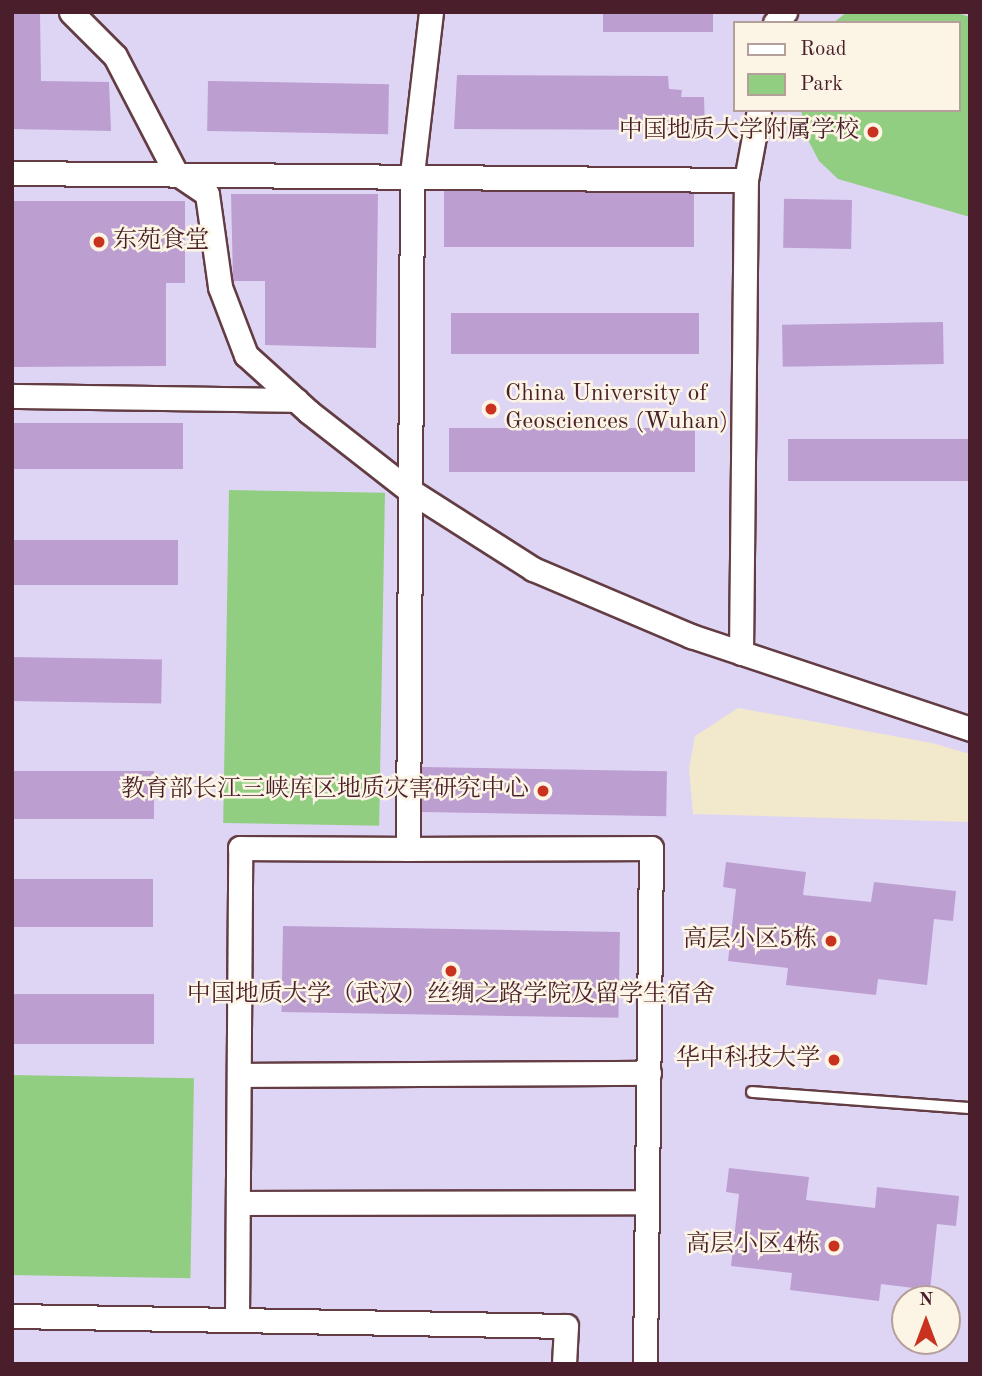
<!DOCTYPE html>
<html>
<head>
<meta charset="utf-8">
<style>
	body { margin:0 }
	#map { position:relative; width:982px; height:1376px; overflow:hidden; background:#f2e8cc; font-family:"Old Standard TT","Noto Serif SC",serif }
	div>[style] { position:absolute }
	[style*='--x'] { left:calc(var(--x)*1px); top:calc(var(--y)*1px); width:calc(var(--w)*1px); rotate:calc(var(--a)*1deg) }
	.built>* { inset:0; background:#ded5f5 }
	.green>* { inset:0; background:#92ce82; transform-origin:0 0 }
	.building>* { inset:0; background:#bd9ed1; transform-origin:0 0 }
	.roads { filter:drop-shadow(2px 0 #633d43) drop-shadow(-2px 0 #633d43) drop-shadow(0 2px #633d43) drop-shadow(0 -2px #633d43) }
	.service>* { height:10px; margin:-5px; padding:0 5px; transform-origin:5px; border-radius:5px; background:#fff }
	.minor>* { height:23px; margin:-11.5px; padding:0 11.5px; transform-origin:11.5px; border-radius:11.5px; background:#fff }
	.dots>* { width:19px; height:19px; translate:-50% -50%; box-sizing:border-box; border:4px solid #fcf5e5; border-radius:50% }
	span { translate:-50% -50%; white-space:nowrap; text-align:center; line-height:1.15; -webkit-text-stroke:5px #fcf5e5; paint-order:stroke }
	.poi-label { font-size:24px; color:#4a1f2b }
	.right { translate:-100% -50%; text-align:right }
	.left { translate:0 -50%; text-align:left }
	.frame { position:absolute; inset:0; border:14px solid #4a1f2b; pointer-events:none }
	.legend { position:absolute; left:733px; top:21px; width:228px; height:91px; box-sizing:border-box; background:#fcf5e5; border:2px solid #b59f9b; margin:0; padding:9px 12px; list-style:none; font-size:21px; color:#4a1f2b }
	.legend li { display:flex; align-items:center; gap:14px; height:35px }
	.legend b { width:35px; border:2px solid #b59f9b }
	.north { position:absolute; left:891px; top:1285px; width:70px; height:70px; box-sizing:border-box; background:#fcf5e5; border:2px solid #b59f9b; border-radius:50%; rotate:0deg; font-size:19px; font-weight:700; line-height:28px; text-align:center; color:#4a1f2b }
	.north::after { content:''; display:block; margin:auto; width:24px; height:32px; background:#c8321e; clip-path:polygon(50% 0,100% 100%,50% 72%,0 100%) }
</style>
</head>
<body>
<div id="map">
	<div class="built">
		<div style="clip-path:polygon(evenodd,12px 12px,970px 12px,970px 754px,932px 743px,738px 708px,695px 736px,689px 768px,693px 814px,970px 822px,970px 1364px,12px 1364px,12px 12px,735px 23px,959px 23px,959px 110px,735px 110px,735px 23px,12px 12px,905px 1299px,947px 1299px,947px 1341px,905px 1341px,905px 1299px)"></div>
	</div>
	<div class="green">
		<div style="clip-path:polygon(847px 12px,954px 12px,970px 17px,970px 217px,838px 179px,819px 161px,806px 136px,801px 110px,959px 110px,959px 23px,833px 23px)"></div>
		<div style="left:229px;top:490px;width:156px;height:333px;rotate:1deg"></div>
		<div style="left:12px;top:1075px;width:182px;height:200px;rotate:1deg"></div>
	</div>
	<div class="building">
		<div style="clip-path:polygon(12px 12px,40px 12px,41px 81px,109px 82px,111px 131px,12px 129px)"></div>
		<div style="left:603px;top:12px;width:110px;height:20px"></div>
		<div style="clip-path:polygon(457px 75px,668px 76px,669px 89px,682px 90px,681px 97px,704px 97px,705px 130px,454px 129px)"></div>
		<div style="left:208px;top:81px;width:181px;height:50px;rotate:1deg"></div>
		<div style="left:444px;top:191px;width:250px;height:56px"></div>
		<div style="clip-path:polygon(231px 194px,378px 194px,376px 348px,265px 345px,265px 281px,233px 281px)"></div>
		<div style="left:852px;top:200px;width:49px;height:68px;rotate:91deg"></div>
		<div style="clip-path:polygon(12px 201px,185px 201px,185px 283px,166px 283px,166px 366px,12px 367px)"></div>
		<div style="left:451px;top:313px;width:248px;height:41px"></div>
		<div style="left:943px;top:322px;width:42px;height:161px;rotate:89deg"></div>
		<div style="left:12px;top:423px;width:171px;height:46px"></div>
		<div style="left:449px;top:428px;width:246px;height:44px"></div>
		<div style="left:788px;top:439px;width:182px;height:42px"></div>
		<div style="left:12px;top:540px;width:166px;height:45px"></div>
		<div style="left:12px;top:657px;width:150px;height:44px;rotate:1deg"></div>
		<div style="left:422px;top:767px;width:245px;height:45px;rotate:1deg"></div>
		<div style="left:12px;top:771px;width:142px;height:48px"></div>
		<div style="clip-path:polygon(726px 862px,806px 872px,803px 895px,871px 902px,874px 882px,956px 891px,953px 921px,934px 919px,927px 985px,878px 979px,876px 995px,786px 985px,788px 968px,728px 961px,736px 889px,723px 887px)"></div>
		<div style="left:12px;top:879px;width:141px;height:48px"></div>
		<div style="left:283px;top:926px;width:337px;height:86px;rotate:1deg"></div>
		<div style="left:12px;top:994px;width:142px;height:50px"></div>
		<div style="clip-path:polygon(729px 1168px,809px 1177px,806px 1200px,875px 1208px,877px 1187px,959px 1196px,956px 1226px,937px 1224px,930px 1290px,881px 1284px,879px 1301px,790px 1290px,792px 1273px,731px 1266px,739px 1194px,726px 1192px)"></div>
	</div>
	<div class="roads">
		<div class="service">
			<div style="--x:752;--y:1092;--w:219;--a:4.2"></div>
		</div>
		<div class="minor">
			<div style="--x:71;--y:12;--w:62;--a:45"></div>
			<div style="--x:115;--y:56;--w:132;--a:62.5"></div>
			<div style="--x:176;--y:173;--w:37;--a:34"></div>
			<div style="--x:207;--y:194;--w:94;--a:82"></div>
			<div style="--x:220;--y:287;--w:73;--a:69.1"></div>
			<div style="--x:246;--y:355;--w:85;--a:42.1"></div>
			<div style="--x:309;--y:412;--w:127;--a:38"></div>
			<div style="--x:409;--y:490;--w:147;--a:32.5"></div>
			<div style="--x:533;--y:569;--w:172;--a:23"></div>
			<div style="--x:691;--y:636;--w:294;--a:18.4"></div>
			<div style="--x:431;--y:12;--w:163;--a:96.7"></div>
			<div style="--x:412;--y:174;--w:675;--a:90.34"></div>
			<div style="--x:408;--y:849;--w:243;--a:-0.2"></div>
			<div style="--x:651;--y:848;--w:516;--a:90.67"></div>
			<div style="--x:775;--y:23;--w:15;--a:-48"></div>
			<div style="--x:12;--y:173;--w:734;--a:0.55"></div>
			<div style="--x:746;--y:180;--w:71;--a:-79.5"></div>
			<div style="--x:12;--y:396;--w:284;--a:0.8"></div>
			<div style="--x:741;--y:653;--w:473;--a:-89.4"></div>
			<div style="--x:239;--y:1075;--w:410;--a:-0.3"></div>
			<div style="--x:238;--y:1203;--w:409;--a:-0.1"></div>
			<div style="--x:12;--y:1316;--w:554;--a:1.03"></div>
			<div style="--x:566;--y:1326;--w:38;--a:93"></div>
			<div style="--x:237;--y:1318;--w:470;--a:-89.6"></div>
			<div style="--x:240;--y:848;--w:168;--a:0.3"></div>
		</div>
	</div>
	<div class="dots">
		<div style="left:873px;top:132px;background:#c8321e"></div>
		<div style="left:99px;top:242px;background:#c8321e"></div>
		<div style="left:491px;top:409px;background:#c8321e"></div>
		<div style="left:543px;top:791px;background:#c8321e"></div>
		<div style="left:831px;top:941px;background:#c8321e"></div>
		<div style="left:451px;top:971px;background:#c8321e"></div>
		<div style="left:834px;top:1060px;background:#c8321e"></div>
		<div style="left:834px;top:1246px;background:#c8321e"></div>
	</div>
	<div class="poi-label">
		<span class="right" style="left:859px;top:132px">中国地质大学附属学校</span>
		<span class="left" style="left:113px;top:242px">东苑食堂</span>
		<span class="left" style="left:505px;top:409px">China University of<br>Geosciences (Wuhan)</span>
		<span class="right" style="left:529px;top:791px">教育部长江三峡库区地质灾害研究中心</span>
		<span class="right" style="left:817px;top:941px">高层小区5栋</span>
		<span style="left:451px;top:996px">中国地质大学（武汉）丝绸之路学院及留学生宿舍</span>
		<span class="right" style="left:820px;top:1060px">华中科技大学</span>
		<span class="right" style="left:820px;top:1246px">高层小区4栋</span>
	</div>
	<div class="frame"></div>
	<ul class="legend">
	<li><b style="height:9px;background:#fff"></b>Road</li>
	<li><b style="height:19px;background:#92ce82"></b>Park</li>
	</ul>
	<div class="north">N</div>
</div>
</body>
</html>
